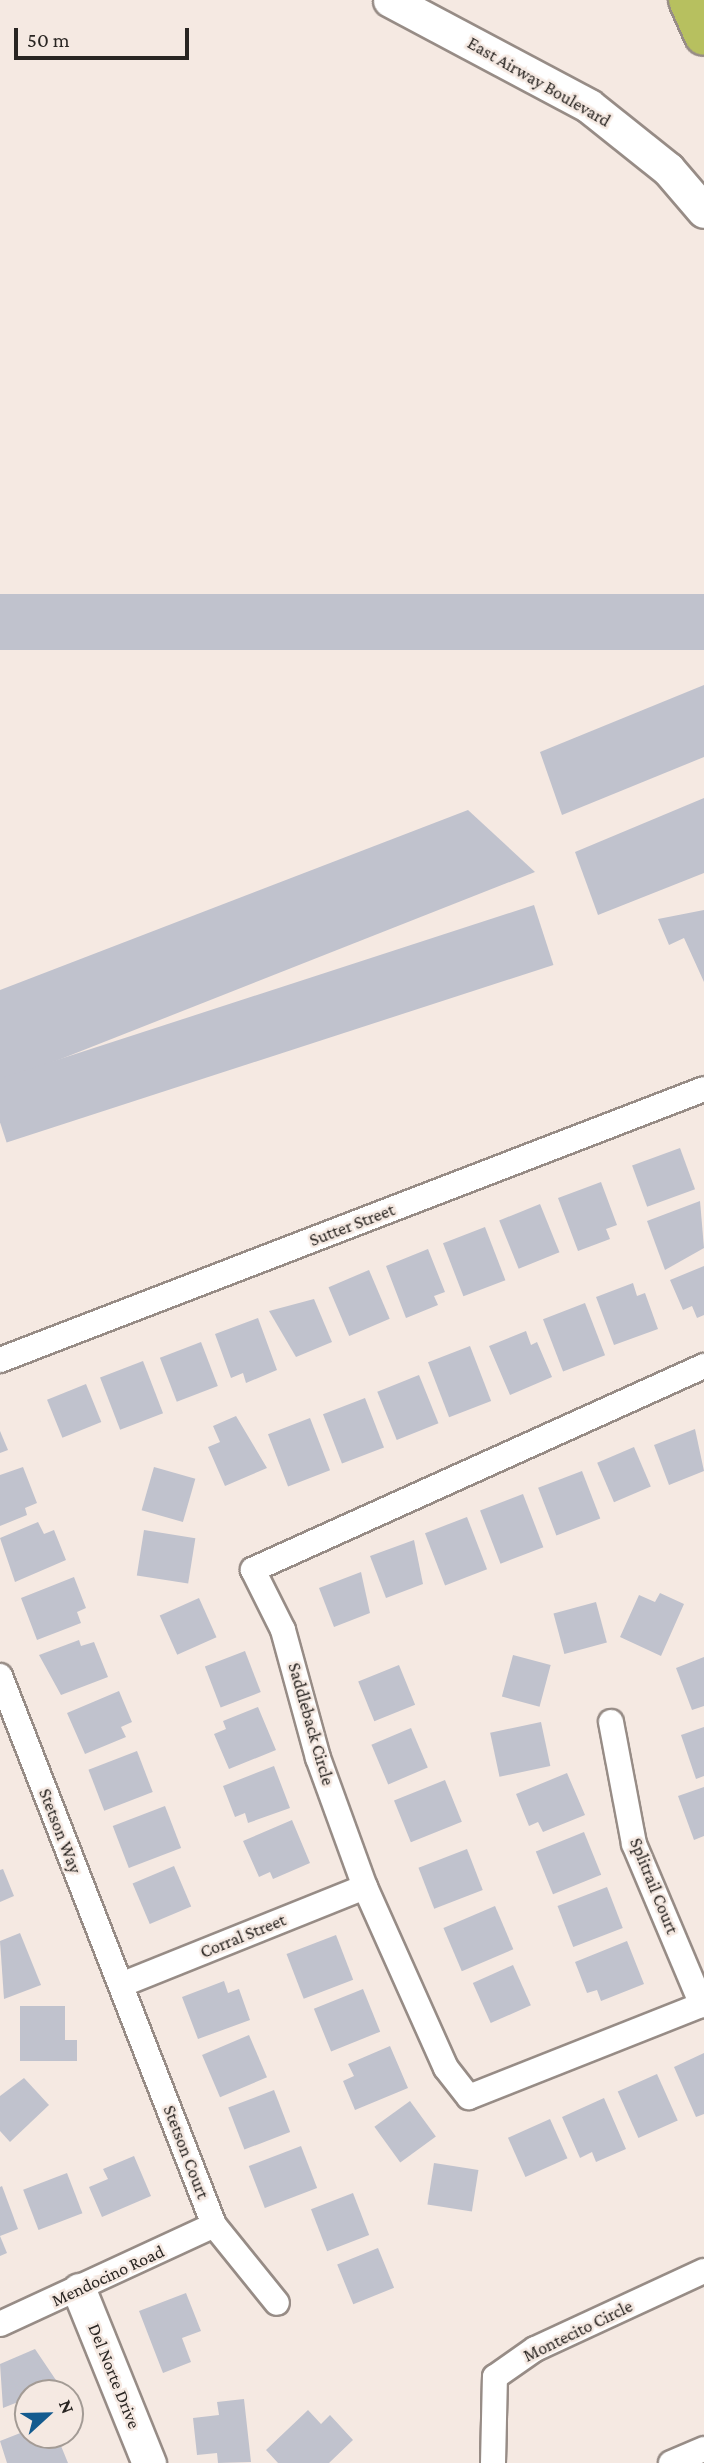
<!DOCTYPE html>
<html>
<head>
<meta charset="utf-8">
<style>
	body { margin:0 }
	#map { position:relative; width:704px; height:2463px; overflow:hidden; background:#f5e9e2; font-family:"Crimson Pro",serif }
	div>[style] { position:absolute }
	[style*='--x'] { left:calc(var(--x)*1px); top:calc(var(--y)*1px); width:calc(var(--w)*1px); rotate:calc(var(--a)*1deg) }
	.building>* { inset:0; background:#c0c2cd; transform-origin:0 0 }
	.roads { filter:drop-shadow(2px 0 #978c86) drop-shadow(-2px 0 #978c86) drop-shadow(0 2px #978c86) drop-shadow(0 -2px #978c86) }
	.street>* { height:24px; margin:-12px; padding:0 12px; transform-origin:12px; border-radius:12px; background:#fff }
	.secondary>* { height:33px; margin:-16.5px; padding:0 16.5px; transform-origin:16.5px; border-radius:16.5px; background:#fff }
	.highway>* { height:38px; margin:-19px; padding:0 19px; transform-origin:19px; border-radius:19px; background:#b7c05f }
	span { translate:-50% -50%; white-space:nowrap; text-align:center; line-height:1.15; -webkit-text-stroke:5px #f5e9e2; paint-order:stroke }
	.street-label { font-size:18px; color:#292522 }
	.north { position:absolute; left:14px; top:2379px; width:70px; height:70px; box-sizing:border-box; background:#f5e9e2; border:2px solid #a39b95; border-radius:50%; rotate:68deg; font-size:19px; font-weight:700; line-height:28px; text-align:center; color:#292522 }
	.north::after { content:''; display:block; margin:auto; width:24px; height:32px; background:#145b8f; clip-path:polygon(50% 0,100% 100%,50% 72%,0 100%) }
	.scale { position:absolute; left:14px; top:28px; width:175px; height:32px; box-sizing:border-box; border:4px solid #292522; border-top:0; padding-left:9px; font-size:21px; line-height:24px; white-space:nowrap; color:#292522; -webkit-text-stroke:5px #f5e9e2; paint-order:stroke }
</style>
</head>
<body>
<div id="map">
	<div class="building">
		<div style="left:704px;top:594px;width:56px;height:758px;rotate:90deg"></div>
		<div style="clip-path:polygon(704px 685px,704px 757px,562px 815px,540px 752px)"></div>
		<div style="clip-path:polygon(704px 798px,704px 873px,598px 915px,575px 852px)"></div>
		<div style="clip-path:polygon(468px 810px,535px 872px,0 1083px,0 990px)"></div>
		<div style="left:534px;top:905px;width:63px;height:575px;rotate:72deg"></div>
		<div style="clip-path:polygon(704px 910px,704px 982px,684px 938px,669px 945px,658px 919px)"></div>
		<div style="left:680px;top:1148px;width:44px;height:51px;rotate:70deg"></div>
		<div style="clip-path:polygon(601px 1182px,617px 1225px,606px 1229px,610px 1239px,578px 1251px,558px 1198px)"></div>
		<div style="clip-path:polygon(700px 1201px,704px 1248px,665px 1270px,647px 1221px)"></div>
		<div style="left:540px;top:1204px;width:52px;height:44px;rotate:68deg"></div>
		<div style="left:485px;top:1227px;width:57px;height:45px;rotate:69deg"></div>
		<div style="clip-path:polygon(428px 1249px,445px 1292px,434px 1296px,438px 1305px,406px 1318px,386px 1266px)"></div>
		<div style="clip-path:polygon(704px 1266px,704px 1315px,697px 1318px,692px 1306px,683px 1310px,670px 1280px)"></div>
		<div style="left:369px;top:1270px;width:53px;height:44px;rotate:67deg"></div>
		<div style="clip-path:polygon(633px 1283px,637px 1296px,645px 1293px,658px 1329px,614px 1345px,596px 1297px)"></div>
		<div style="clip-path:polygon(314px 1299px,332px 1342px,296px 1357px,269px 1311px)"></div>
		<div style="left:585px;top:1303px;width:56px;height:45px;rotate:69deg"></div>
		<div style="clip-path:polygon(258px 1318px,277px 1370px,246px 1383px,243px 1373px,231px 1378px,215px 1334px)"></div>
		<div style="clip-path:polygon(526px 1331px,531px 1345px,537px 1342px,552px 1377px,510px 1395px,489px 1346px)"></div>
		<div style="left:201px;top:1342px;width:47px;height:44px;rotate:69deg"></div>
		<div style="left:470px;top:1346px;width:59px;height:45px;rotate:69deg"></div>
		<div style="left:143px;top:1361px;width:56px;height:46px;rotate:69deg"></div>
		<div style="left:419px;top:1375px;width:52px;height:45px;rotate:68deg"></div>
		<div style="left:86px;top:1384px;width:41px;height:42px;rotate:68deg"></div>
		<div style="left:365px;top:1398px;width:53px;height:45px;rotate:69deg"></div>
		<div style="clip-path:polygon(236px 1416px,267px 1468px,225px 1486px,208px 1447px,220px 1442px,213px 1426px)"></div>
		<div style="left:310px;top:1418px;width:56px;height:45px;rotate:69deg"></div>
		<div style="clip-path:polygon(695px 1429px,704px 1471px,669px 1485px,654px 1445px)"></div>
		<div style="clip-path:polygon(0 1431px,8px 1450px,0 1453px)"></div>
		<div style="left:634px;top:1447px;width:43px;height:40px;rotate:67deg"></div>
		<div style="clip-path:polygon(23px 1467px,37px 1503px,25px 1508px,27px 1515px,0 1526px,0 1475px)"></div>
		<div style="left:154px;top:1467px;width:43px;height:45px;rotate:16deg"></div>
		<div style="left:582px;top:1471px;width:51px;height:47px;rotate:69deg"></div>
		<div style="left:523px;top:1494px;width:57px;height:46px;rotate:69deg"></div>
		<div style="left:467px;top:1517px;width:56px;height:45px;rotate:69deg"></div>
		<div style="clip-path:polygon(38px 1522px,44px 1534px,54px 1530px,66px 1560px,15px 1582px,0 1538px)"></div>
		<div style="left:144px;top:1530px;width:52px;height:46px;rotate:9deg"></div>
		<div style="clip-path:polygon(414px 1540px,423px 1584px,386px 1598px,370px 1556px)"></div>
		<div style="clip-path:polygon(361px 1572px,370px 1613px,334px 1627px,319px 1588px)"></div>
		<div style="clip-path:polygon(74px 1577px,86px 1608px,77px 1612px,81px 1623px,37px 1640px,21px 1598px)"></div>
		<div style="clip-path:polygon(660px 1593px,684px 1604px,661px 1656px,620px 1637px,639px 1595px,655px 1602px)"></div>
		<div style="left:199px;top:1598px;width:43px;height:43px;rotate:66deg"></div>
		<div style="left:596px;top:1602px;width:42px;height:44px;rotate:75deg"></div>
		<div style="clip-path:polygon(79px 1640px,81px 1646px,94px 1642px,108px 1677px,61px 1695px,39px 1655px)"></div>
		<div style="left:245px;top:1651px;width:44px;height:43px;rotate:69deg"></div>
		<div style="left:513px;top:1655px;width:39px;height:43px;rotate:15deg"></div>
		<div style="clip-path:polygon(704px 1657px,704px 1706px,692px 1710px,676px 1668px)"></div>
		<div style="left:399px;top:1665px;width:43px;height:44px;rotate:68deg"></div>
		<div style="clip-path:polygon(119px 1691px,132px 1722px,121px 1727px,126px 1737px,85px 1754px,67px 1713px)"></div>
		<div style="clip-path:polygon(258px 1707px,276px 1750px,229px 1769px,214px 1734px,226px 1729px,223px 1721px)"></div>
		<div style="left:541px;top:1722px;width:45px;height:52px;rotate:78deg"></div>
		<div style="clip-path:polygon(704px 1727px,704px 1776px,696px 1779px,681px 1735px)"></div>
		<div style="left:411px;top:1728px;width:43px;height:43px;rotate:67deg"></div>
		<div style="left:137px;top:1751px;width:44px;height:52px;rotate:69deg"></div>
		<div style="clip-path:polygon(274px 1766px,290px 1808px,248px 1823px,245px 1813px,235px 1817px,223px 1786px)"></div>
		<div style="clip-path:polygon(567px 1773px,585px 1815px,543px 1832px,538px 1822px,529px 1826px,516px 1794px)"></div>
		<div style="left:445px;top:1780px;width:45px;height:55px;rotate:68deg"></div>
		<div style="clip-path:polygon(704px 1787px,704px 1836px,694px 1840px,678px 1796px)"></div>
		<div style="left:165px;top:1806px;width:45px;height:56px;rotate:69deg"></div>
		<div style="clip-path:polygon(292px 1820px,310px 1863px,273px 1879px,270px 1872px,259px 1877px,243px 1841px)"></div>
		<div style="left:584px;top:1832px;width:46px;height:52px;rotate:68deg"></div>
		<div style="left:467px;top:1849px;width:44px;height:52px;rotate:69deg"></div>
		<div style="left:174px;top:1866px;width:44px;height:45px;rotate:67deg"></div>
		<div style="clip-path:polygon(3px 1869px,14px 1896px,0 1902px,0 1870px)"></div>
		<div style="left:607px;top:1887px;width:44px;height:53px;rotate:69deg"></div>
		<div style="left:495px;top:1906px;width:47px;height:56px;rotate:67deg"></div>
		<div style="clip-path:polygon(20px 1933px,41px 1985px,4px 1999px,0 1941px)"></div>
		<div style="left:336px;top:1935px;width:48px;height:53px;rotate:69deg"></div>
		<div style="clip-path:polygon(627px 1941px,644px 1984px,601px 2001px,597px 1990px,587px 1993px,575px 1962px)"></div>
		<div style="left:513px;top:1965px;width:44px;height:44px;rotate:66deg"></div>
		<div style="clip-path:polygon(224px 1981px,228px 1993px,239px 1989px,250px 2020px,198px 2039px,182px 1997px)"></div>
		<div style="left:363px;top:1989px;width:46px;height:53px;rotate:68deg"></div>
		<div style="clip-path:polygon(20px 2006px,65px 2006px,65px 2040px,77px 2040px,77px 2061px,20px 2061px)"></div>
		<div style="left:249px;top:2035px;width:46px;height:51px;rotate:67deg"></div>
		<div style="clip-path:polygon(390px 2046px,408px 2088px,355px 2110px,343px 2081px,354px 2076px,348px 2064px)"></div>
		<div style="clip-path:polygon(704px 2053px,704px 2114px,696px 2117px,674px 2067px)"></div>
		<div style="left:657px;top:2074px;width:51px;height:43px;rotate:66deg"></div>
		<div style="clip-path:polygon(24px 2078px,49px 2105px,10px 2142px,0 2131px,0 2096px)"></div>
		<div style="left:274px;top:2090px;width:45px;height:49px;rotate:69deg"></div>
		<div style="clip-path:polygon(604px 2098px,626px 2149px,596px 2162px,592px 2152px,580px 2158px,562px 2117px)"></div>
		<div style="left:410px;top:2101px;width:44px;height:44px;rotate:54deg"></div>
		<div style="left:550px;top:2119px;width:43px;height:46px;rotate:66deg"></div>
		<div style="left:301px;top:2146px;width:45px;height:56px;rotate:69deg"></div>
		<div style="clip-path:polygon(134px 2156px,151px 2196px,102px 2217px,89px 2187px,108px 2179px,103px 2169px)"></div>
		<div style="left:434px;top:2163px;width:45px;height:42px;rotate:9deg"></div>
		<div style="left:67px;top:2173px;width:43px;height:47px;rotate:69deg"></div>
		<div style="clip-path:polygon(2px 2186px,18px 2229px,0 2236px,0 2187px)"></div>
		<div style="left:353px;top:2193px;width:45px;height:45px;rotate:69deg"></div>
		<div style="clip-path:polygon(0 2236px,7px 2253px,0 2256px)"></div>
		<div style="left:378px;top:2248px;width:43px;height:44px;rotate:68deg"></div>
		<div style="clip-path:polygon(186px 2293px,201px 2331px,182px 2338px,191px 2362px,163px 2373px,139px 2311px)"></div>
		<div style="clip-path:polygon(35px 2349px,64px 2392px,28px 2393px,28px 2411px,23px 2400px,3px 2408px,0 2364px)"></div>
		<div style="clip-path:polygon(244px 2399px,251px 2462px,218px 2463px,217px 2453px,197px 2455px,193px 2418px,219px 2415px,217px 2402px)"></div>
		<div style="clip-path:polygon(70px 2410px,79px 2433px,59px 2441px,68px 2463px,7px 2463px,0 2441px,28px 2430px,28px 2435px,70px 2435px)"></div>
		<div style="clip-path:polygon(308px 2410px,321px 2424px,330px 2415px,353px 2440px,329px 2463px,278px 2463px,266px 2450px)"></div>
	</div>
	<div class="roads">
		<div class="street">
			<div style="--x:0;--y:1360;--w:754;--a:-21.05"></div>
			<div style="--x:704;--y:1366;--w:495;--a:155.7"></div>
			<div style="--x:253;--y:1570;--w:67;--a:63.4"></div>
			<div style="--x:283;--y:1630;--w:133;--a:74.7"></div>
			<div style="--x:318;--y:1758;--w:137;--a:70"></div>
			<div style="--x:365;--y:1887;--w:198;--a:65.9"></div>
			<div style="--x:446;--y:2068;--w:37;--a:52"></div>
			<div style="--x:469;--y:2097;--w:253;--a:-21.6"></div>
			<div style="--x:0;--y:1676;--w:589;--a:68.7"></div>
			<div style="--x:214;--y:2225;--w:100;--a:51.1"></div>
			<div style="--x:611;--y:1722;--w:124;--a:79.3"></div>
			<div style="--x:634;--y:1844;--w:175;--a:67.1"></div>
			<div style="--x:121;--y:1985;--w:263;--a:-21.9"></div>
			<div style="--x:0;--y:2324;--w:236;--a:-24.8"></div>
			<div style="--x:493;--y:2463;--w:86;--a:-88.7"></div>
			<div style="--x:495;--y:2377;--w:49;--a:-35"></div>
			<div style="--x:535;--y:2349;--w:186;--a:-24.8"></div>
			<div style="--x:671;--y:2463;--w:36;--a:-23"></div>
		</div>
		<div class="secondary">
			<div style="--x:390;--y:0;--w:225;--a:28"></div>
			<div style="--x:589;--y:106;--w:101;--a:38.6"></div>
			<div style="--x:668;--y:169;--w:55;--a:49.4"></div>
			<div style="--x:79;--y:2290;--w:187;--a:68"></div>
		</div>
		<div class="highway">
			<div style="--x:688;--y:0;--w:39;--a:66"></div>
		</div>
	</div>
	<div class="street-label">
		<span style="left:539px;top:82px;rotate:30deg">East Airway Boulevard</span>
		<span style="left:352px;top:1225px;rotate:-21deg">Sutter Street</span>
		<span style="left:311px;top:1724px;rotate:74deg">Saddleback Circle</span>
		<span style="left:60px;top:1831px;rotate:69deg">Stetson Way</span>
		<span style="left:654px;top:1886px;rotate:68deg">Splitrail Court</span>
		<span style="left:243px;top:1936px;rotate:-22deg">Corral Street</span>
		<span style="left:186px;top:2152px;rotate:69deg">Stetson Court</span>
		<span style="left:108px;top:2276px;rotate:-25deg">Mendocino Road</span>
		<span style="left:578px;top:2331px;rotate:-26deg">Montecito Circle</span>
		<span style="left:114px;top:2376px;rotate:68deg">Del Norte Drive</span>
	</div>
	<div class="north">N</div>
	<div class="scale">50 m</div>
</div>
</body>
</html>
